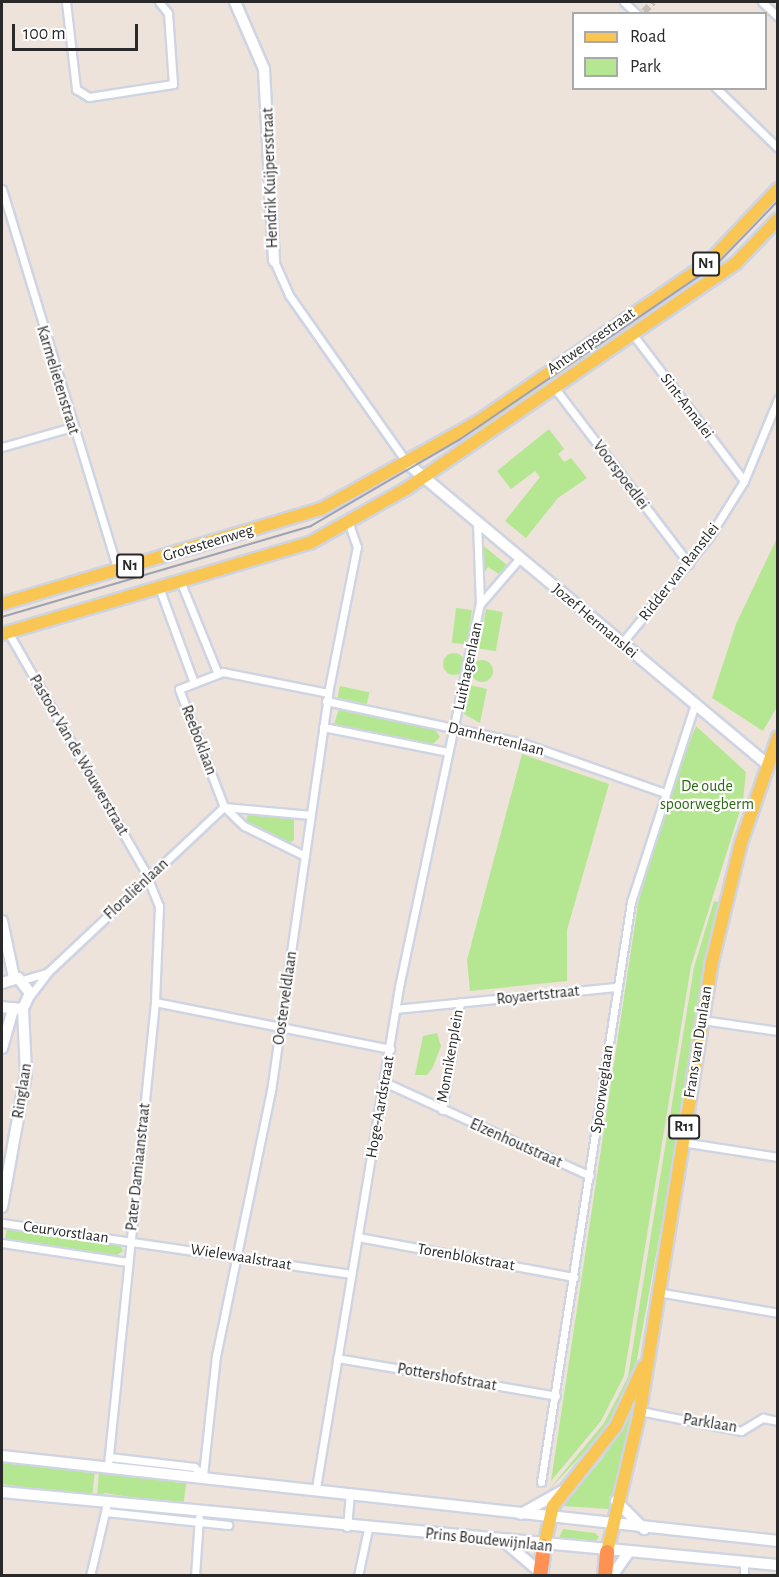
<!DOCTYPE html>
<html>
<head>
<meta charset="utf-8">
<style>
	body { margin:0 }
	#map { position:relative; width:779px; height:1577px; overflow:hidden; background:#ede3da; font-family:"Alegreya Sans",sans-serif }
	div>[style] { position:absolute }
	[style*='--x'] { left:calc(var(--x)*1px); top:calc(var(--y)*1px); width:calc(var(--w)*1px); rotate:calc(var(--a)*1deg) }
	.green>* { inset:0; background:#b5e793; transform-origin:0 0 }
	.round { border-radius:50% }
	.street-tunnel>* { height:7px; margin-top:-3.5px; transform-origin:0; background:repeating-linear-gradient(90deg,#c6beb7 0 7px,transparent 0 10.5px) }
	.roads { filter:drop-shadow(2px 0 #cfd4e3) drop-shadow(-2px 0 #cfd4e3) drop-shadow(0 2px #cfd4e3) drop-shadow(0 -2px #cfd4e3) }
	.street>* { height:7px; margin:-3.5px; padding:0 3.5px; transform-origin:3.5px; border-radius:3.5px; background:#fff }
	.secondary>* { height:10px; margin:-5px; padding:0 5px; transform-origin:5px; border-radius:5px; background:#fff }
	.primary>* { height:12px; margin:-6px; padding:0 6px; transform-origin:6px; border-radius:6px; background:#f9c653 }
	.highway>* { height:14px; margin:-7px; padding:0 7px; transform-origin:7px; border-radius:7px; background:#ff9153 }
	.tram>* { height:1.5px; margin:-0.75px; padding:0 0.75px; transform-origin:0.75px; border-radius:0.75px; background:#9da2b5 }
	span { translate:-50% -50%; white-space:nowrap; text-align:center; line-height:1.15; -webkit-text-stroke:4.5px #fff; paint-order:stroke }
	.shield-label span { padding:2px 4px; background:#fff; border:2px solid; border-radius:4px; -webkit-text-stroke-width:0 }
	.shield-label { font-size:15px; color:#292929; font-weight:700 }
	.street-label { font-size:16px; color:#292929 }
	.park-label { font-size:16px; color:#2d6a15 }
	.frame { position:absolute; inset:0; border:3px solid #292929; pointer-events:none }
	.legend { position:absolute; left:572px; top:12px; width:195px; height:78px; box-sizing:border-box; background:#fff; border:2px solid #a9a9a9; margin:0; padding:8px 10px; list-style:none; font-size:18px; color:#292929 }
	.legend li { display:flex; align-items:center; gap:12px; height:30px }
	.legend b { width:30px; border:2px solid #a9a9a9 }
	.scale { position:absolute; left:12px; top:24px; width:126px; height:27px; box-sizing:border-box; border:3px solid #292929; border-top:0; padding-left:8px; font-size:18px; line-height:21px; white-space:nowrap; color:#292929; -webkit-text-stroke:4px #fff; paint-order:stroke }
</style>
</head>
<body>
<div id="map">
	<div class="green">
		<div style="clip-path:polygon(549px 429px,564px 449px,558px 454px,564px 462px,571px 458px,587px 478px,558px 498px,526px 538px,505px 521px,540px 477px,535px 471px,511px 489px,497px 471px)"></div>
		<div style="clip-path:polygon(777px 538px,777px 707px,763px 731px,712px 698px,736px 624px)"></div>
		<div style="clip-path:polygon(480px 543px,507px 565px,499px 574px,488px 567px,484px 574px,479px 572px)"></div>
		<div style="left:456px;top:608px;width:16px;height:35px;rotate:7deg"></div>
		<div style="left:486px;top:609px;width:17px;height:40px;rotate:10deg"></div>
		<div class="round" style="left:443px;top:653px;width:22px;height:22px"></div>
		<div class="round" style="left:471px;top:660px;width:22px;height:22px"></div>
		<div style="clip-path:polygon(470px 685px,487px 689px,480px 723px,464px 714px)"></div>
		<div style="left:340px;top:686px;width:30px;height:12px;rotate:12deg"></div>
		<div style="clip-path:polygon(339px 709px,435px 729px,440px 737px,432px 745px,334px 724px)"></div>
		<div style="clip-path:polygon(696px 726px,746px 772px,743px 801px,691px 966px,624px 1376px,601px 1421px,551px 1481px,638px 904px,669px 794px)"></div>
		<div style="clip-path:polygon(522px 754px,609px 784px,567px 930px,567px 981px,470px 991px,467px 960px)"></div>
		<div style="clip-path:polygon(249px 811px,294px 817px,294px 840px,289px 843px,246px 821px)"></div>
		<div style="clip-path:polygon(714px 901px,720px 903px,637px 1359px,612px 1423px,547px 1492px,604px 1423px,628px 1377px,694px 967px)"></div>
		<div style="clip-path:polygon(437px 1033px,441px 1046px,433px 1067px,427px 1075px,415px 1075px,423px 1036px)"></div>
		<div style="clip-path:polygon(7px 1228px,120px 1245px,123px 1251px,116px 1256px,5px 1240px)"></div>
		<div style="clip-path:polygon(633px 1410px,609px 1509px,562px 1506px,602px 1459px)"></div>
		<div style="clip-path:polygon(3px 1461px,95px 1470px,92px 1497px,2px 1484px)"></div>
		<div style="clip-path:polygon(99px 1470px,179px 1483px,187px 1479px,183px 1506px,105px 1493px,97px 1498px)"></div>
		<div style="clip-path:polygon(563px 1529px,595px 1533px,599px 1537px,595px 1542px,559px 1538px)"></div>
	</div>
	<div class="street-tunnel">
		<div style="--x:644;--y:11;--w:13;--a:-45"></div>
	</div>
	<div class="roads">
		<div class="street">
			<div style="--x:66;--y:2;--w:88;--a:83.4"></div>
			<div style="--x:76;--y:89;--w:15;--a:32"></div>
			<div style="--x:89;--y:97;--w:85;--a:-8.8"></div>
			<div style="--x:173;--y:84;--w:71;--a:-94"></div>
			<div style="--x:168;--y:13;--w:14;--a:-129"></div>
			<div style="--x:624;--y:2;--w:18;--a:43"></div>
			<div style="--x:762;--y:2;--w:22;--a:43"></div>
			<div style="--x:716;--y:88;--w:86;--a:44.1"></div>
			<div style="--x:2;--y:189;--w:398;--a:73.1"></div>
			<div style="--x:274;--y:261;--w:37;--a:66"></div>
			<div style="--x:289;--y:295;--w:205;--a:54.9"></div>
			<div style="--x:631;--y:332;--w:187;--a:52.8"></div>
			<div style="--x:553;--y:386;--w:224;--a:52.6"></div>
			<div style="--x:2;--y:447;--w:73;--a:-15.9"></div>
			<div style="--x:181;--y:583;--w:98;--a:67.9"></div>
			<div style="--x:160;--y:590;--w:99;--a:69.9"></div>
			<div style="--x:480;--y:604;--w:61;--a:-49"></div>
			<div style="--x:8;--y:632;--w:273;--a:60.2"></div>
			<div style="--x:144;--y:869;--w:40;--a:68"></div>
			<div style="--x:159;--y:906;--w:96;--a:92.4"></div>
			<div style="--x:155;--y:1002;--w:466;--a:95.8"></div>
			<div style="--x:621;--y:644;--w:139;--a:-50.6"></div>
			<div style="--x:709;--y:537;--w:66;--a:-58"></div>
			<div style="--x:744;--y:481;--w:89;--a:-67.5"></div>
			<div style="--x:326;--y:701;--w:201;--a:12"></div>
			<div style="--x:523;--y:743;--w:147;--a:19.4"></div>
			<div style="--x:323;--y:727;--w:127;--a:11.3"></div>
			<div style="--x:224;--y:807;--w:87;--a:5.3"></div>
			<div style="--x:305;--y:856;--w:68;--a:-153.8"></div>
			<div style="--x:244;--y:826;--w:28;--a:-136"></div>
			<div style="--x:224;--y:807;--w:126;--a:-110.9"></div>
			<div style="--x:179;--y:689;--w:47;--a:-21.1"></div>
			<div style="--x:223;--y:672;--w:107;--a:11.3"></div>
			<div style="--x:22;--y:980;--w:25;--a:-16"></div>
			<div style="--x:30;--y:996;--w:30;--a:-53"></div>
			<div style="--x:48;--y:972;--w:241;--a:-43.2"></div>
			<div style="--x:155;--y:1002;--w:240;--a:11.3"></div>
			<div style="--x:396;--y:1009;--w:222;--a:-5.7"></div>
			<div style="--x:702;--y:1020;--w:77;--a:8.2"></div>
			<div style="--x:384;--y:1082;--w:226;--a:24.5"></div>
			<div style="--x:442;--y:1110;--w:109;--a:-80.5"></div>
			<div style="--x:682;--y:1142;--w:97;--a:8.9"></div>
			<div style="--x:2;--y:1223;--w:353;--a:8.3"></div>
			<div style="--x:358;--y:1237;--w:220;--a:10.5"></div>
			<div style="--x:2;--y:1243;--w:127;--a:8.6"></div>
			<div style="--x:657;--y:1292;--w:123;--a:9.8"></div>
			<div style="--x:337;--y:1358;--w:222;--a:9.8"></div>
			<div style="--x:640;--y:1411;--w:103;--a:11.2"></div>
			<div style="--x:741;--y:1431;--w:26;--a:-31"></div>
			<div style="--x:763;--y:1418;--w:15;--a:11"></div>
			<div style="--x:109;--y:1457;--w:86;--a:6.7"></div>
			<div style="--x:194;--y:1467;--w:12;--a:42"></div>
			<div style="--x:203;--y:1475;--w:120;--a:-83.8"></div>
			<div style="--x:216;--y:1356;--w:271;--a:-78.3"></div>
			<div style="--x:271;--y:1091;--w:402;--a:-81.8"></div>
			<div style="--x:328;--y:693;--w:149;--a:-78.8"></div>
			<div style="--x:357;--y:547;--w:28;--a:-109"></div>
			<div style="--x:541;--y:1482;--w:587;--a:-81.18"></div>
			<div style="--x:631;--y:902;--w:208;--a:-72.1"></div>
			<div style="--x:316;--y:1488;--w:508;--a:-80.59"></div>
			<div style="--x:399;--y:987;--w:391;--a:-78.1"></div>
			<div style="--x:480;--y:604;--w:83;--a:-92.1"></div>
			<div style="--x:106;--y:1512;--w:123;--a:6.1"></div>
			<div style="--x:347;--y:1527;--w:35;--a:-85"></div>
			<div style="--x:90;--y:1576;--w:70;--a:-76.8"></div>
			<div style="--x:195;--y:1576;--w:58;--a:-86.1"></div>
			<div style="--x:358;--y:1576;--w:48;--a:-78"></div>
			<div style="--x:744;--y:1576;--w:15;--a:-90"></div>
		</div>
		<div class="secondary">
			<div style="--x:235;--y:2;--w:73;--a:66.6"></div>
			<div style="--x:264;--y:69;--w:192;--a:87"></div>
			<div style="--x:407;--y:463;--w:469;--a:39.9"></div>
			<div style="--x:2;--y:921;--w:58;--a:78.1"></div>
			<div style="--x:2;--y:983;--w:17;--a:-17"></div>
			<div style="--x:18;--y:978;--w:19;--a:51"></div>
			<div style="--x:30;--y:993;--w:17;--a:114"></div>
			<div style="--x:23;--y:1009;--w:21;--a:-175"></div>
			<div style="--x:2;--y:1048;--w:37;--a:-74"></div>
			<div style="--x:2;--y:1207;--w:136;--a:-79.8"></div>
			<div style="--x:26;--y:1073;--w:64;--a:-92.7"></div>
			<div style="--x:2;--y:1456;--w:781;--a:6.25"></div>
			<div style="--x:2;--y:1492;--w:779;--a:5.37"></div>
			<div style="--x:616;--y:1501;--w:40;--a:45"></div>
			<div style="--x:521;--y:1514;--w:47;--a:-29.3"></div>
			<div style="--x:506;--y:1543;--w:45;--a:40.5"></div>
			<div style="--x:612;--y:1576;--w:28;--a:-55"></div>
		</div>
		<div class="primary">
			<div style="--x:2;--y:604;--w:333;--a:-16.6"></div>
			<div style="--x:321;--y:509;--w:181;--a:-29.1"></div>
			<div style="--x:479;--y:421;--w:278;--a:-34.6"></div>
			<div style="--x:708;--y:263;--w:102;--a:-46.6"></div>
			<div style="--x:2;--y:634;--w:321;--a:-16.5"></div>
			<div style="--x:310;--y:543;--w:110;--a:-29.4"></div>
			<div style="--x:406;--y:489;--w:399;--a:-34.4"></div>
			<div style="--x:735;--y:264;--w:62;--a:-46.3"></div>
			<div style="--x:544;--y:1546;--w:41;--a:-77.3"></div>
			<div style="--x:553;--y:1506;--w:102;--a:-51.8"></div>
			<div style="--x:616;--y:1426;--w:65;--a:-65.4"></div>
			<div style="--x:607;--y:1552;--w:145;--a:-76.8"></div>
			<div style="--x:640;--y:1411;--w:451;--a:-80.9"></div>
			<div style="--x:711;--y:966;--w:127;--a:-76.3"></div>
			<div style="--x:741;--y:843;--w:112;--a:-70.8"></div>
		</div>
		<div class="highway">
			<div style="--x:540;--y:1576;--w:30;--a:-82"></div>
			<div style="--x:605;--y:1576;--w:24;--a:-85"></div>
		</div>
	</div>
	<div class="tram">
		<div style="--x:2;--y:617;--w:322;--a:-16.4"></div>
		<div style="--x:311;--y:526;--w:171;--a:-30.2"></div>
		<div style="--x:459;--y:440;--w:311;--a:-34.3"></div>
		<div style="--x:716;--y:265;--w:89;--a:-45.9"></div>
	</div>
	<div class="shield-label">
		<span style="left:706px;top:264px">N1</span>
		<span style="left:130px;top:566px">N1</span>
		<span style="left:684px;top:1127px">R11</span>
	</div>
	<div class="street-label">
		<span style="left:270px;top:178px;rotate:-92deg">Hendrik Kuijpersstraat</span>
		<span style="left:591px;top:341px;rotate:-35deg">Antwerpsestraat</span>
		<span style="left:58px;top:380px;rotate:73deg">Karmelietenstraat</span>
		<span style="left:687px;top:406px;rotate:53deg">Sint-Annalei</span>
		<span style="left:621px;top:475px;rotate:53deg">Voorspoedlei</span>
		<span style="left:208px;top:543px;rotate:-17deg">Grotesteenweg</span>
		<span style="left:679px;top:572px;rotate:-52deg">Ridder van Ranstlei</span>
		<span style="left:595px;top:621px;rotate:40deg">Jozef Hermanslei</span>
		<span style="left:468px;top:666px;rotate:-78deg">Luithagenlaan</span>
		<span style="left:496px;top:739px;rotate:14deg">Damhertenlaan</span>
		<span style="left:199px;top:740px;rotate:69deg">Reeboklaan</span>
		<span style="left:79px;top:755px;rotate:60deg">Pastoor Van de Wouwerstraat</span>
		<span style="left:136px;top:889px;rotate:-43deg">Floraliënlaan</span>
		<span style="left:538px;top:995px;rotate:-6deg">Royaertstraat</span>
		<span style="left:285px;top:998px;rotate:-82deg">Oosterveldlaan</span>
		<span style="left:698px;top:1042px;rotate:-81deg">Frans van Dunlaan</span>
		<span style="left:450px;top:1056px;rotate:-80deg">Monnikenplein</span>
		<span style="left:602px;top:1089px;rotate:-82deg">Spoorweglaan</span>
		<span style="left:22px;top:1091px;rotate:-81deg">Ringlaan</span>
		<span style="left:380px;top:1107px;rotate:-80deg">Hoge-Aardstraat</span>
		<span style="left:516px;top:1143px;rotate:24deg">Elzenhoutstraat</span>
		<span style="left:138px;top:1167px;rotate:-84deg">Pater Damiaanstraat</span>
		<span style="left:66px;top:1232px;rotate:8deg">Ceurvorstlaan</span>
		<span style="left:241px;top:1257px;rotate:9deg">Wielewaalstraat</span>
		<span style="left:466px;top:1257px;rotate:10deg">Torenblokstraat</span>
		<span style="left:447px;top:1377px;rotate:10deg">Pottershofstraat</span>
		<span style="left:710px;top:1423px;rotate:9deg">Parklaan</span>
		<span style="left:489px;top:1540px;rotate:6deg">Prins Boudewijnlaan</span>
	</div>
	<div class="park-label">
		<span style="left:707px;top:795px">De oude<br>spoorwegberm</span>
	</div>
	<div class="frame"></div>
	<ul class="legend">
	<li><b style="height:8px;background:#f9c653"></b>Road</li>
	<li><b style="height:16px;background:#b5e793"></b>Park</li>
	</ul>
	<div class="scale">100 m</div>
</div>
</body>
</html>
